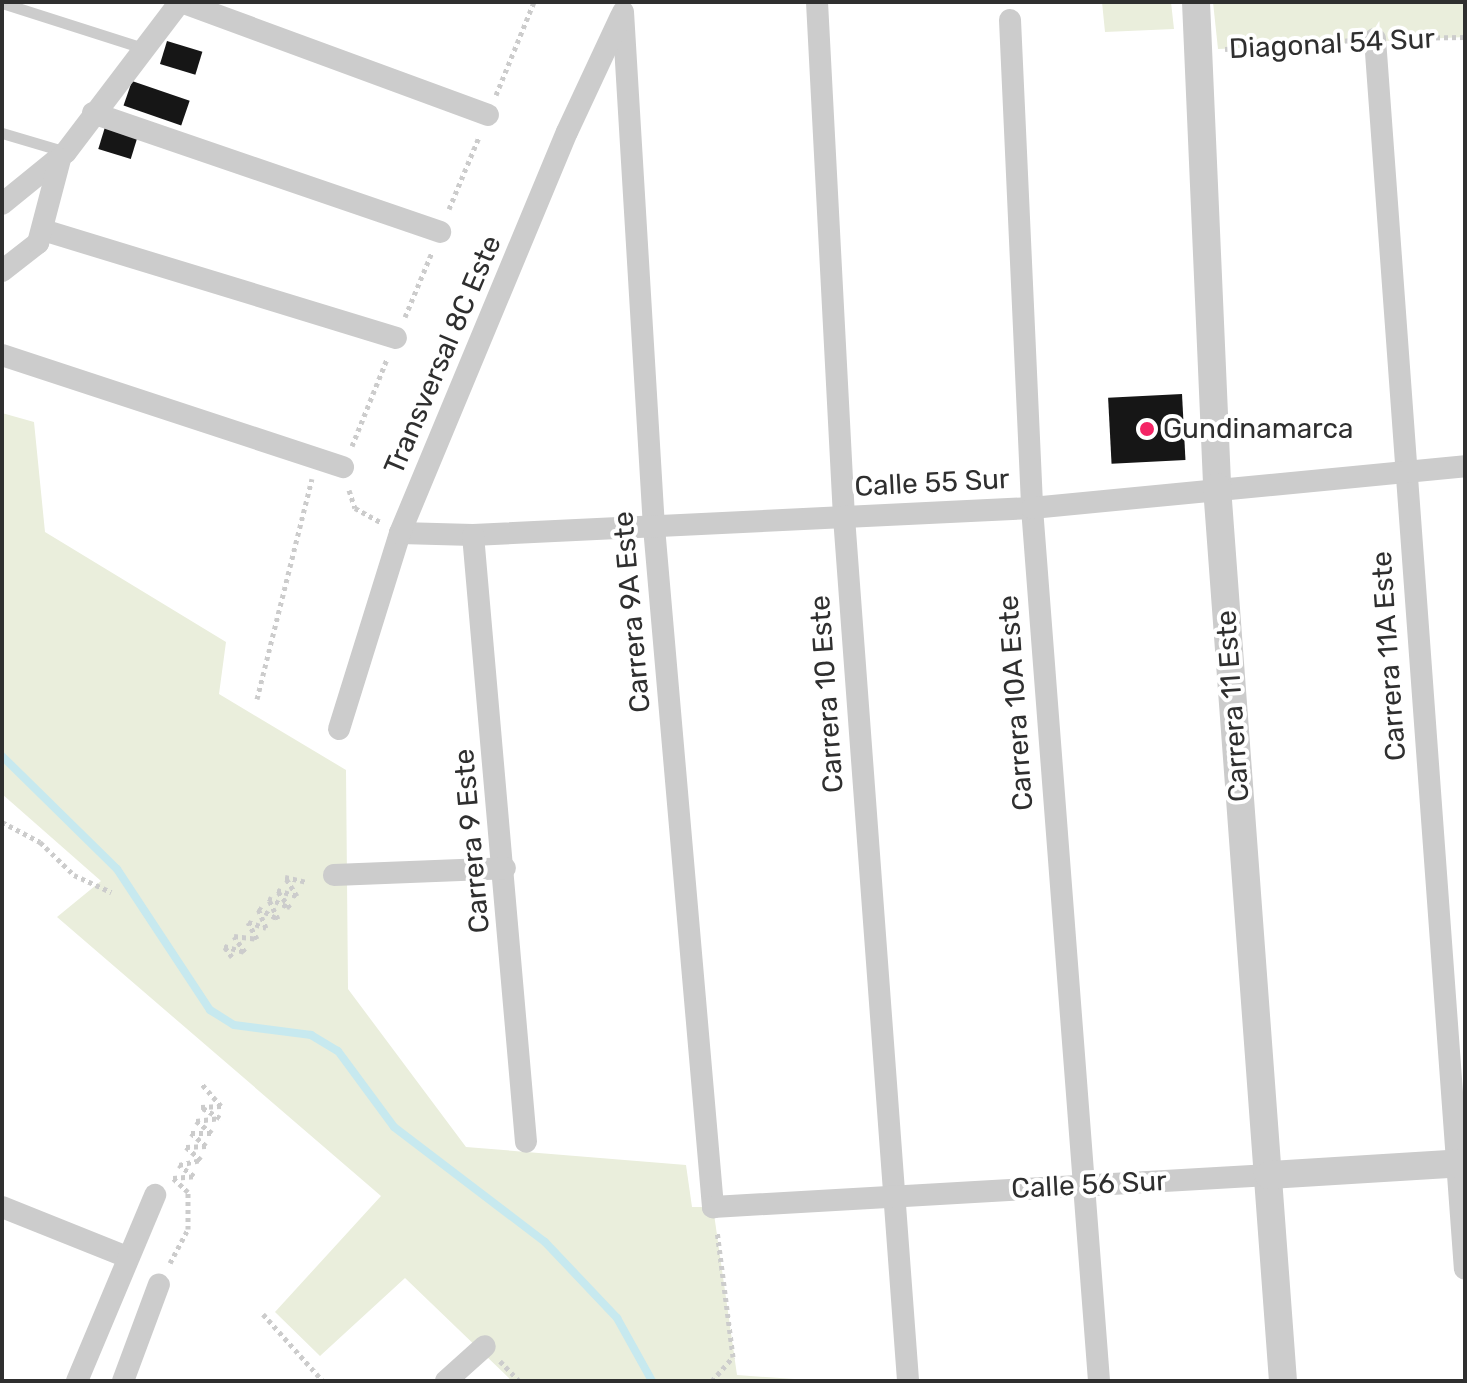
<!DOCTYPE html>
<html>
<head>
<meta charset="utf-8">
<style>
	body { margin:0 }
	#map { position:relative; width:1467px; height:1383px; overflow:hidden; background:#fff; font-family:Rubik,sans-serif }
	div>[style] { position:absolute }
	[style*='--x'] { left:calc(var(--x)*1px); top:calc(var(--y)*1px); width:calc(var(--w)*1px); rotate:calc(var(--a)*1deg) }
	.green>* { inset:0; background:#eaeedc }
	.stream>* { height:8px; margin:-4px; padding:0 4px; transform-origin:4px; border-radius:4px; background:#c7e9ef }
	.building>* { inset:0; background:#161616; transform-origin:0 0 }
	.path>* { height:5px; margin-top:-2.5px; transform-origin:0; background:repeating-linear-gradient(90deg,#ccc 0 4px,transparent 0 8px) }
	.service>* { height:11px; margin:-5.5px; padding:0 5.5px; transform-origin:5.5px; border-radius:5.5px; background:#ccc }
	.minor>* { height:22px; margin:-11px; padding:0 11px; transform-origin:11px; border-radius:11px; background:#ccc }
	.tertiary>* { height:28px; margin:-14px; padding:0 14px; transform-origin:14px; border-radius:14px; background:#ccc }
	.dots>* { width:22px; height:22px; translate:-50% -50%; box-sizing:border-box; border:4px solid #fff; border-radius:50% }
	span { translate:-50% -50%; white-space:nowrap; text-align:center; line-height:1.15; -webkit-text-stroke:8px #fff; paint-order:stroke }
	.street-label { font-size:28px; color:#2f2f2f }
	.poi-label { font-size:28px; color:#2f2f2f }
	.left { translate:0 -50%; text-align:left }
	.frame { position:absolute; inset:0; border:4px solid #2f2f2f; pointer-events:none }
</style>
</head>
<body>
<div id="map">
	<div class="green">
		<div style="clip-path:polygon(1010px 2px,1171px 2px,1174px 29px,1105px 32px,1102px 2px)"></div>
		<div style="clip-path:polygon(1213px 2px,1465px 2px,1465px 37px,1218px 49px)"></div>
		<div style="clip-path:polygon(2px 413px,34px 422px,45px 532px,226px 642px,219px 694px,346px 770px,348px 989px,466px 1147px,686px 1165px,692px 1207px,713px 1207px,737px 1375px,823px 1381px,512px 1381px,405px 1278px,320px 1356px,275px 1312px,381px 1196px,57px 917px,101px 881px,2px 794px)"></div>
	</div>
	<div class="stream">
		<div style="--x:2;--y:756;--w:161;--a:44.5"></div>
		<div style="--x:117;--y:869;--w:169;--a:56.6"></div>
		<div style="--x:210;--y:1010;--w:28;--a:32"></div>
		<div style="--x:234;--y:1025;--w:78;--a:7.4"></div>
		<div style="--x:311;--y:1035;--w:31;--a:31"></div>
		<div style="--x:338;--y:1051;--w:94;--a:53.6"></div>
		<div style="--x:394;--y:1127;--w:190;--a:37.3"></div>
		<div style="--x:545;--y:1242;--w:105;--a:46.5"></div>
		<div style="--x:617;--y:1318;--w:72;--a:60.9"></div>
	</div>
	<div class="building">
		<div style="left:167px;top:41px;width:37px;height:24px;rotate:17deg"></div>
		<div style="left:132px;top:81px;width:61px;height:26px;rotate:19deg"></div>
		<div style="left:105px;top:127px;width:34px;height:23px;rotate:17deg"></div>
		<div style="left:1182px;top:394px;width:66px;height:74px;rotate:87deg"></div>
	</div>
	<div class="path">
		<div style="--x:1396;--y:38;--w:69;--a:-0.8"></div>
		<div style="--x:1225;--y:49;--w:129;--a:-4"></div>
		<div style="--x:496;--y:95;--w:100;--a:-67.8"></div>
		<div style="--x:449;--y:209;--w:78;--a:-67.4"></div>
		<div style="--x:405;--y:317;--w:70;--a:-67.4"></div>
		<div style="--x:352;--y:446;--w:94;--a:-68.1"></div>
		<div style="--x:349;--y:490;--w:19;--a:72"></div>
		<div style="--x:355;--y:508;--w:31;--a:29"></div>
		<div style="--x:257;--y:699;--w:227;--a:-76"></div>
		<div style="--x:2;--y:822;--w:43;--a:27.8"></div>
		<div style="--x:40;--y:842;--w:47;--a:44.1"></div>
		<div style="--x:74;--y:875;--w:41;--a:24.7"></div>
		<div style="--x:232;--y:957;--w:14;--a:-126"></div>
		<div style="--x:224;--y:946;--w:22;--a:16"></div>
		<div style="--x:245;--y:952;--w:19;--a:-125"></div>
		<div style="--x:234;--y:936;--w:23;--a:7"></div>
		<div style="--x:257;--y:939;--w:19;--a:-118"></div>
		<div style="--x:248;--y:922;--w:19;--a:18"></div>
		<div style="--x:266;--y:928;--w:22;--a:-112"></div>
		<div style="--x:258;--y:908;--w:23;--a:29"></div>
		<div style="--x:278;--y:919;--w:23;--a:-115"></div>
		<div style="--x:268;--y:898;--w:24;--a:24"></div>
		<div style="--x:290;--y:908;--w:22;--a:-126"></div>
		<div style="--x:277;--y:890;--w:21;--a:17"></div>
		<div style="--x:297;--y:896;--w:22;--a:-122"></div>
		<div style="--x:285;--y:877;--w:23;--a:13"></div>
		<div style="--x:170;--y:1263;--w:38;--a:-62"></div>
		<div style="--x:188;--y:1229;--w:37;--a:-90"></div>
		<div style="--x:188;--y:1192;--w:21;--a:-137"></div>
		<div style="--x:173;--y:1178;--w:21;--a:-5"></div>
		<div style="--x:194;--y:1176;--w:19;--a:-144"></div>
		<div style="--x:179;--y:1165;--w:23;--a:-13"></div>
		<div style="--x:201;--y:1160;--w:20;--a:-139"></div>
		<div style="--x:186;--y:1147;--w:20;--a:-3"></div>
		<div style="--x:206;--y:1146;--w:20;--a:-139"></div>
		<div style="--x:191;--y:1133;--w:21;--a:0"></div>
		<div style="--x:212;--y:1133;--w:20;--a:-143"></div>
		<div style="--x:196;--y:1121;--w:24;--a:-7"></div>
		<div style="--x:220;--y:1118;--w:22;--a:-150"></div>
		<div style="--x:201;--y:1107;--w:20;--a:-3"></div>
		<div style="--x:221;--y:1106;--w:29;--a:-131"></div>
		<div style="--x:263;--y:1314;--w:90;--a:48.2"></div>
		<div style="--x:500;--y:1361;--w:28;--a:46"></div>
		<div style="--x:712;--y:1381;--w:32;--a:-49"></div>
		<div style="--x:733;--y:1357;--w:127;--a:-97.2"></div>
	</div>
	<div class="service">
		<div style="--x:2;--y:3;--w:148;--a:17.7"></div>
		<div style="--x:2;--y:133;--w:67;--a:16.5"></div>
	</div>
	<div class="minor">
		<div style="--x:181;--y:2;--w:327;--a:20.2"></div>
		<div style="--x:817;--y:2;--w:516;--a:87"></div>
		<div style="--x:844;--y:517;--w:866;--a:85.76"></div>
		<div style="--x:623;--y:12;--w:516;--a:86.56"></div>
		<div style="--x:654;--y:527;--w:683;--a:85.04"></div>
		<div style="--x:713;--y:1207;--w:557;--a:-3.29"></div>
		<div style="--x:1010;--y:20;--w:488;--a:87.4"></div>
		<div style="--x:1032;--y:508;--w:876;--a:85.61"></div>
		<div style="--x:1375;--y:39;--w:1233;--a:85.82"></div>
		<div style="--x:93;--y:113;--w:367;--a:18.9"></div>
		<div style="--x:2;--y:204;--w:82;--a:-39.1"></div>
		<div style="--x:66;--y:152;--w:188;--a:-52.8"></div>
		<div style="--x:43;--y:230;--w:369;--a:17"></div>
		<div style="--x:2;--y:271;--w:46;--a:-37.9"></div>
		<div style="--x:38;--y:243;--w:87;--a:-75.3"></div>
		<div style="--x:2;--y:355;--w:359;--a:18.2"></div>
		<div style="--x:400;--y:533;--w:73;--a:1.6"></div>
		<div style="--x:473;--y:535;--w:560;--a:-2.77"></div>
		<div style="--x:1032;--y:508;--w:435;--a:-5.5"></div>
		<div style="--x:473;--y:535;--w:609;--a:85.01"></div>
		<div style="--x:339;--y:729;--w:205;--a:-72.7"></div>
		<div style="--x:400;--y:533;--w:434;--a:-67.4"></div>
		<div style="--x:567;--y:132;--w:128;--a:-65"></div>
		<div style="--x:334;--y:875;--w:171;--a:-2.3"></div>
		<div style="--x:2;--y:1207;--w:135;--a:21.8"></div>
		<div style="--x:77;--y:1381;--w:202;--a:-67.2"></div>
		<div style="--x:123;--y:1381;--w:103;--a:-69.6"></div>
		<div style="--x:446;--y:1381;--w:52;--a:-41.9"></div>
	</div>
	<div class="tertiary">
		<div style="--x:1196;--y:2;--w:485;--a:87.5"></div>
		<div style="--x:1217;--y:487;--w:896;--a:85.78"></div>
		<div style="--x:1269;--y:1175;--w:196;--a:-3.5"></div>
	</div>
	<div class="dots">
		<div style="left:1147px;top:429px;background:#f42465"></div>
	</div>
	<div class="street-label">
		<span style="left:1332px;top:44px;rotate:-3deg">Diagonal 54 Sur</span>
		<span style="left:443px;top:355px;rotate:-67deg">Transversal 8C Este</span>
		<span style="left:932px;top:483px;rotate:-3deg">Calle 55 Sur</span>
		<span style="left:632px;top:612px;rotate:-95deg">Carrera 9A Este</span>
		<span style="left:1389px;top:656px;rotate:-94deg">Carrera 11A Este</span>
		<span style="left:827px;top:694px;rotate:-94deg">Carrera 10 Este</span>
		<span style="left:1016px;top:703px;rotate:-94deg">Carrera 10A Este</span>
		<span style="left:1233px;top:706px;rotate:-94deg">Carrera 11 Este</span>
		<span style="left:472px;top:841px;rotate:-95deg">Carrera 9 Este</span>
		<span style="left:1089px;top:1185px;rotate:-3deg">Calle 56 Sur</span>
	</div>
	<div class="poi-label">
		<span class="left" style="left:1163px;top:429px">Gundinamarca</span>
	</div>
	<div class="frame"></div>
</div>
</body>
</html>
